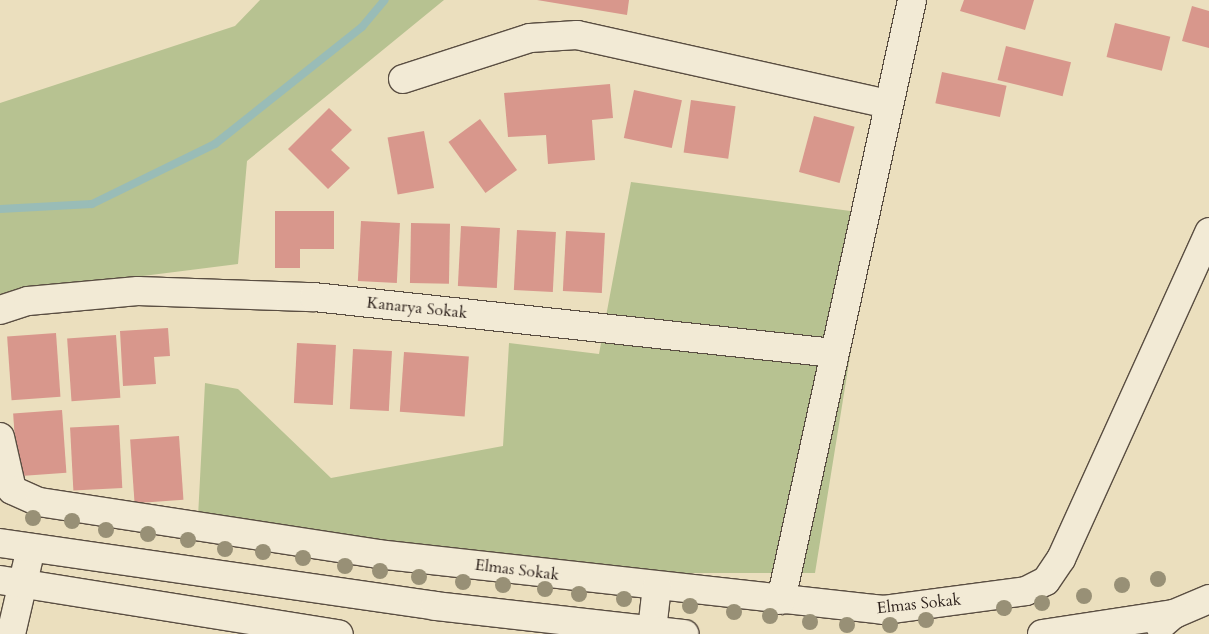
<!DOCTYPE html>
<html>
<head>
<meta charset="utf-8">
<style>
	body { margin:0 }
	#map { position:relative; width:1209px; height:634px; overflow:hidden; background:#ebdfbe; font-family:Cardo,serif }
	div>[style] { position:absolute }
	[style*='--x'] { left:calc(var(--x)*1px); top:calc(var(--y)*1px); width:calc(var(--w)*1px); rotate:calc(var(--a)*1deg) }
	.green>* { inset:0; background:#b7c291 }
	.stream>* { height:8px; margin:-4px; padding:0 4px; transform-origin:4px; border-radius:4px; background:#99bcb7 }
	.building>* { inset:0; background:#d8978c; transform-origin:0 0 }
	.roads { filter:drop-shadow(1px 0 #5a4e42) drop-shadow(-1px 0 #5a4e42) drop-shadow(0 1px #5a4e42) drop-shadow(0 -1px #5a4e42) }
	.minor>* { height:28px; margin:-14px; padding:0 14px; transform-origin:14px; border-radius:14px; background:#f2ead5 }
	.tertiary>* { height:28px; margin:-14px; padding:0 14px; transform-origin:14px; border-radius:14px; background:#f2ead5 }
	.trees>* { width:16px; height:16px; margin:-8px; border-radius:50%; background:#989076 }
	span { translate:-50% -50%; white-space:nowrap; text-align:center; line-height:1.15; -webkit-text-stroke:4.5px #f2ead5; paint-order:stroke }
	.street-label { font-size:16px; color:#291d18 }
</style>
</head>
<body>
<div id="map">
	<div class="green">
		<div style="clip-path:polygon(260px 0,444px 0,247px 161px,238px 264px,0 294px,0 103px,235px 26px)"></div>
		<div style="clip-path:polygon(631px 182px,873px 214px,815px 573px,646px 573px,198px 517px,205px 383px,238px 389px,331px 478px,503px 446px,509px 343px,599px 354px)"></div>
	</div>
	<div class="stream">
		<div style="--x:0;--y:209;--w:92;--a:-3.1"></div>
		<div style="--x:92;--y:204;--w:137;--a:-26"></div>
		<div style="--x:215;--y:144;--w:188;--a:-38.5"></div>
		<div style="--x:362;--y:27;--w:35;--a:-50"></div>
	</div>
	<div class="building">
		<div style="clip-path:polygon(537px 0,629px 0,627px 15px)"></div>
		<div style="clip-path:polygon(964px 0,1034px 0,1025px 30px,960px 11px)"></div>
		<div style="clip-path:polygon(1192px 6px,1209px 11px,1209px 48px,1182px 41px)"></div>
		<div style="left:1115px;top:23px;width:57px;height:35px;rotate:14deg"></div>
		<div style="left:1006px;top:46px;width:67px;height:35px;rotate:14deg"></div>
		<div style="left:942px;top:72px;width:66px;height:32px;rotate:12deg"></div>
		<div style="clip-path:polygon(610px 84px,613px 118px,592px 120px,595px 160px,548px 164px,546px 135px,508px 137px,504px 93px)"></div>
		<div style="left:634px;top:90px;width:49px;height:49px;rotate:12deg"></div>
		<div style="left:691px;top:100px;width:45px;height:53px;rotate:8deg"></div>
		<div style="clip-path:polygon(329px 108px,352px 130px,331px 150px,350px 168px,328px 189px,288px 149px)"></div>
		<div style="left:814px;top:116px;width:42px;height:58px;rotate:15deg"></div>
		<div style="left:480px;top:119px;width:63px;height:39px;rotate:54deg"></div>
		<div style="left:424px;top:131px;width:58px;height:37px;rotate:80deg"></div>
		<div style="clip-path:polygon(275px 211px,334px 211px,334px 249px,300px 249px,300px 268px,275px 268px)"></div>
		<div style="left:361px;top:221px;width:39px;height:60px;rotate:3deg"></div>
		<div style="left:411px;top:223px;width:39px;height:60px;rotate:1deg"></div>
		<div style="left:461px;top:226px;width:39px;height:60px;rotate:3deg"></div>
		<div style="left:517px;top:230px;width:39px;height:60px;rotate:3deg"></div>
		<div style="left:566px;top:231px;width:39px;height:60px;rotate:3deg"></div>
		<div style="clip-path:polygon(168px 328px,170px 356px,154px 357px,156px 384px,123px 386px,120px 331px)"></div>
		<div style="left:56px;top:333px;width:64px;height:49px;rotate:86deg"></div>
		<div style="left:116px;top:335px;width:63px;height:49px;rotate:86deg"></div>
		<div style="left:297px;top:343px;width:39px;height:60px;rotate:3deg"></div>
		<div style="left:353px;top:349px;width:39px;height:60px;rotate:3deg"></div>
		<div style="left:404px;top:352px;width:65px;height:60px;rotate:4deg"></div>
		<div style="left:62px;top:410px;width:63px;height:49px;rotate:86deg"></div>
		<div style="left:119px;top:425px;width:63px;height:49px;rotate:87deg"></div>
		<div style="left:179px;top:436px;width:64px;height:49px;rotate:86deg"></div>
	</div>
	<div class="roads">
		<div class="minor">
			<div style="--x:403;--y:79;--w:133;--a:-17.9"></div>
			<div style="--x:530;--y:38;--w:47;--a:-3.7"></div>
			<div style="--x:577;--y:35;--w:319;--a:12.5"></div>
			<div style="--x:0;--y:310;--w:29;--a:-18"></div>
			<div style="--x:28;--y:301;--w:110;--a:-5.2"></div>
			<div style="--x:138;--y:291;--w:176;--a:2"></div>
			<div style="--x:314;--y:297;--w:523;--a:6.15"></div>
			<div style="--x:0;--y:437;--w:54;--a:77.2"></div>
			<div style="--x:12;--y:490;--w:30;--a:24"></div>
			<div style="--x:39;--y:502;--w:342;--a:8.7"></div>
			<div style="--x:377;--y:554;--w:510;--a:6.3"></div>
			<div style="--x:884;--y:610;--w:143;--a:-7.6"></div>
			<div style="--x:1026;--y:591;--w:22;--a:-27"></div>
			<div style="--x:1046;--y:581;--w:27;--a:-56"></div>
			<div style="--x:1061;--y:559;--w:359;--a:-65.6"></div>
			<div style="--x:781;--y:600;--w:614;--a:-77.68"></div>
			<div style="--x:652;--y:630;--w:44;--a:-83.5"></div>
			<div style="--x:11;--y:634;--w:88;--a:-76.9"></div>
		</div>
		<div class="tertiary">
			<div style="--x:0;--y:543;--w:440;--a:8.2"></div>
			<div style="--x:435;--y:606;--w:251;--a:6.4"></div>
			<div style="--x:0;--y:580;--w:343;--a:9.1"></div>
			<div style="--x:1160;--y:626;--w:18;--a:-41"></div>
			<div style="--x:1174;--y:614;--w:38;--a:-23"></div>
			<div style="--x:1042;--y:634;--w:134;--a:-8.6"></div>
		</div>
	</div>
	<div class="trees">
		<div style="left:33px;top:518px"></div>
		<div style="left:72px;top:521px"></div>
		<div style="left:106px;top:530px"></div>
		<div style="left:148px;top:534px"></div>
		<div style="left:188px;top:540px"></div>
		<div style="left:225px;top:549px"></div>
		<div style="left:263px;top:552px"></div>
		<div style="left:303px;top:558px"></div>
		<div style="left:345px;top:566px"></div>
		<div style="left:380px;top:571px"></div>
		<div style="left:419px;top:577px"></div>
		<div style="left:1158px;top:579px"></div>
		<div style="left:463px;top:582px"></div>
		<div style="left:503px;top:585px"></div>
		<div style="left:1122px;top:585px"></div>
		<div style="left:545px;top:589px"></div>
		<div style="left:579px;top:594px"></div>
		<div style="left:1084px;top:596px"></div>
		<div style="left:624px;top:599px"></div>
		<div style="left:1042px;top:603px"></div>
		<div style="left:690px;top:606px"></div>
		<div style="left:1004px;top:608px"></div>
		<div style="left:734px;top:612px"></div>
		<div style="left:770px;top:616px"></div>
		<div style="left:926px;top:620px"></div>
		<div style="left:810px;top:622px"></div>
		<div style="left:847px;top:625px"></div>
		<div style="left:890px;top:625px"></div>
	</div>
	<div class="street-label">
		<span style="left:417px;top:308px;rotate:6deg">Kanarya Sokak</span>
		<span style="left:517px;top:570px;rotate:7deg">Elmas Sokak</span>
		<span style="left:919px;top:604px;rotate:-6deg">Elmas Sokak</span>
	</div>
</div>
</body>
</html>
